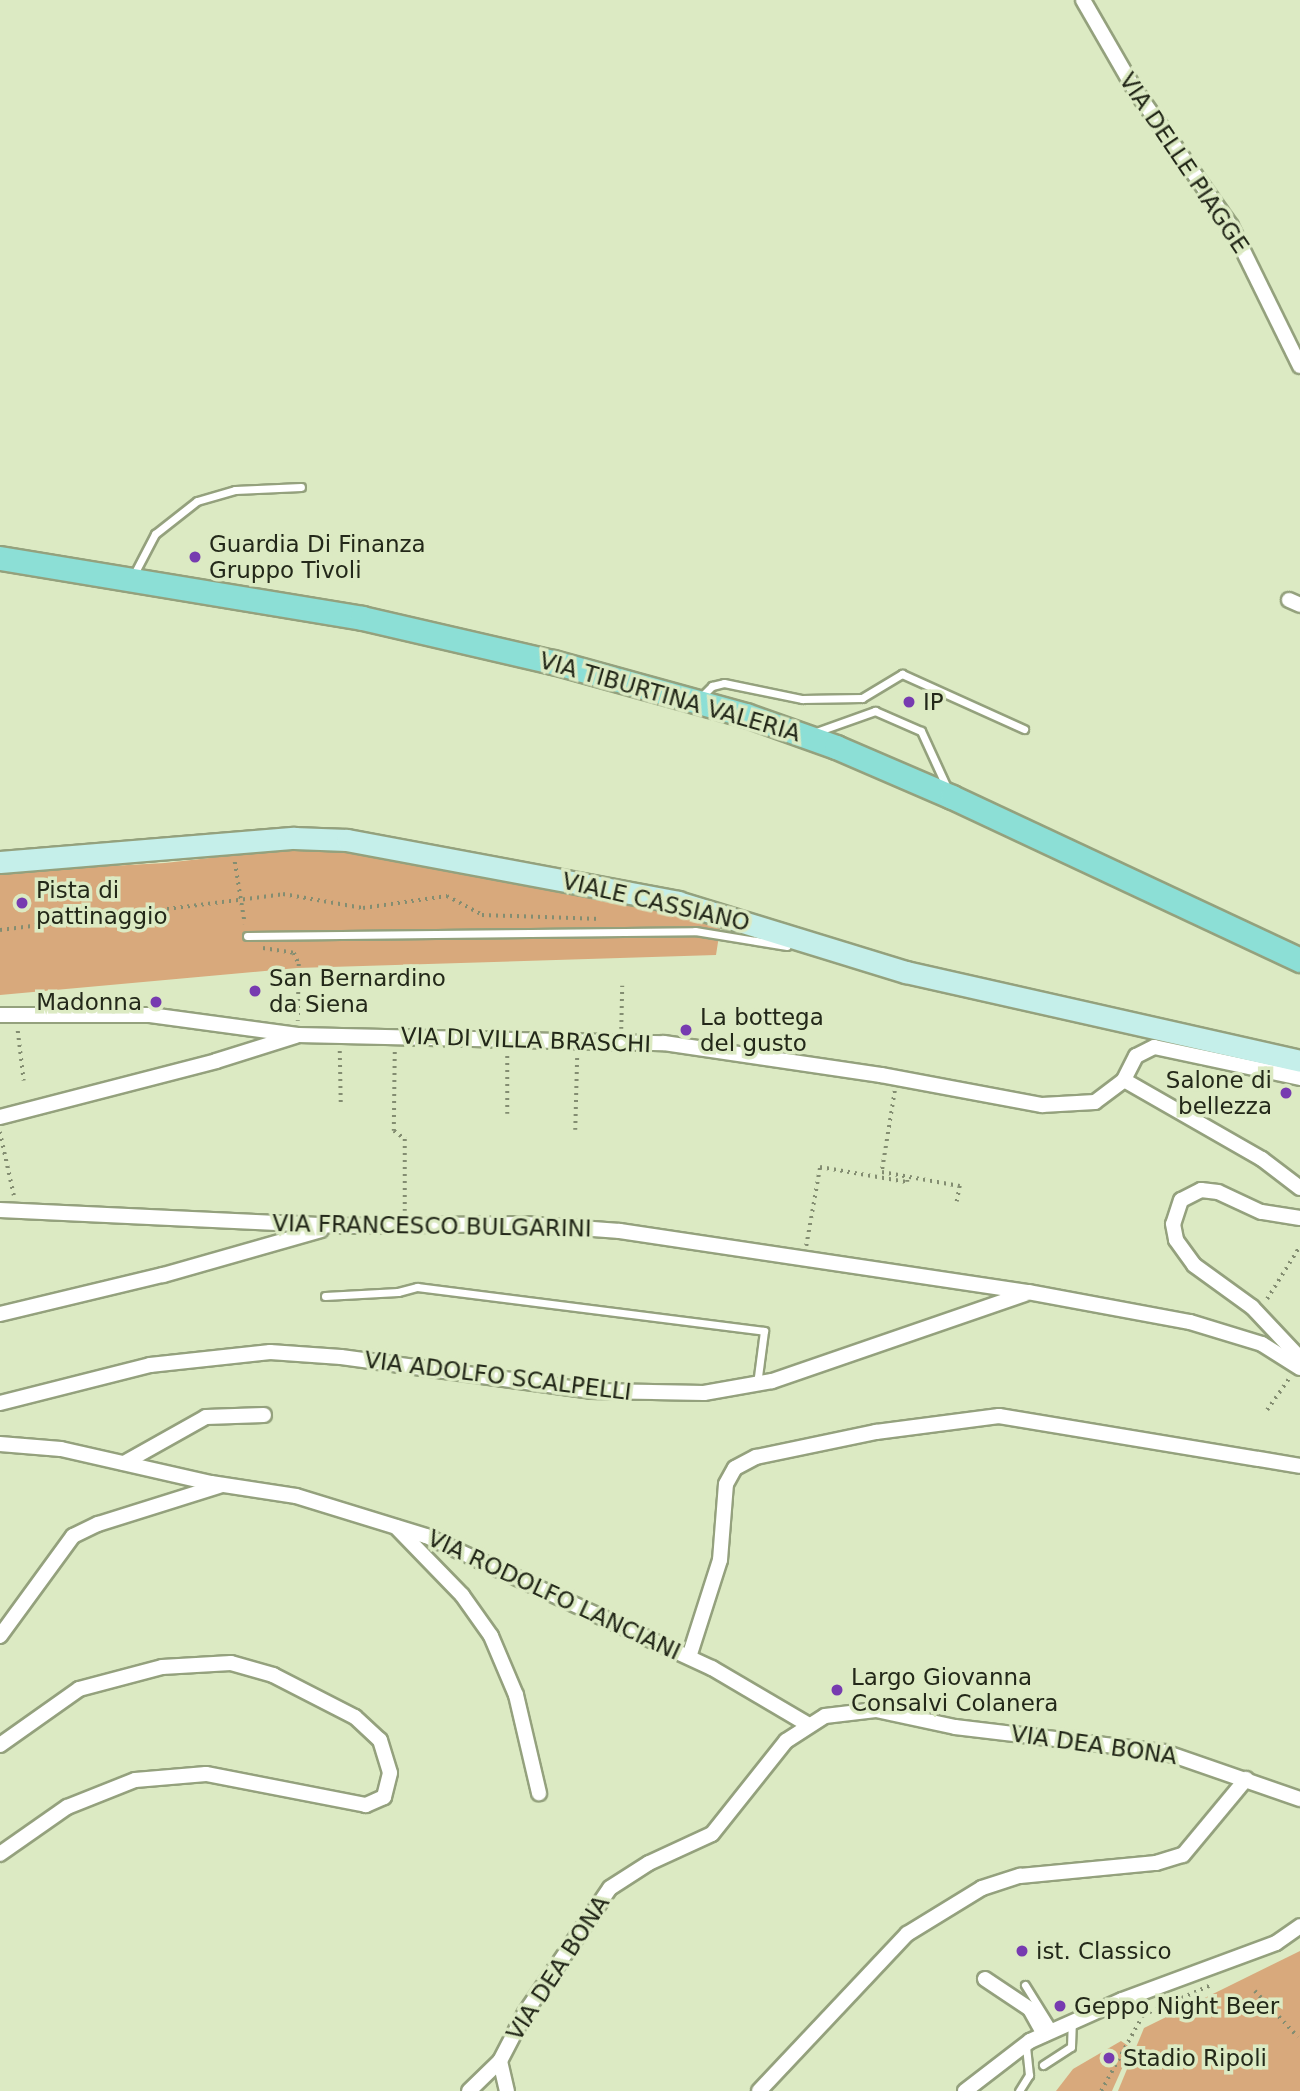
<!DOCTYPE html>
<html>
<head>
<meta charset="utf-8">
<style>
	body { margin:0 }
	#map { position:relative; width:1300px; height:2091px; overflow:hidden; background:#dceac3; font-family:"DejaVu Sans",sans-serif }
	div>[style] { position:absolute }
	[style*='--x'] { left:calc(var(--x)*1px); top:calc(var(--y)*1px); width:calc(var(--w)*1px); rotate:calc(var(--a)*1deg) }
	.green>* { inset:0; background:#d8a97c }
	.path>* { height:3.5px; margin-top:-1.75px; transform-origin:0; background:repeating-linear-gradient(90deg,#838d71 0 2px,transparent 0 7px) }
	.roads { filter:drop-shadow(2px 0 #94a17d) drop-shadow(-2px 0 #94a17d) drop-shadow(0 2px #94a17d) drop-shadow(0 -2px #94a17d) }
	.lane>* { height:7px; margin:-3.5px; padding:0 3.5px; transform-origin:3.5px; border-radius:3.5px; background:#fff }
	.street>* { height:14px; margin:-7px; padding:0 7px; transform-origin:7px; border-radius:7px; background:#fff }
	.secondary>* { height:21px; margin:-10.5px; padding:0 10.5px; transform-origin:10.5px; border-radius:10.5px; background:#c5efea }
	.primary>* { height:23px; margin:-11.5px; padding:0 11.5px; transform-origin:11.5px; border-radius:11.5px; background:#8cdfd6 }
	.dots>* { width:19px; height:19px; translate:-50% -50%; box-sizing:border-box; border:4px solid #dceac3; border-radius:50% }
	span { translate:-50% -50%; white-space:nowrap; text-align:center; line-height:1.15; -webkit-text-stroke:7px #dceac3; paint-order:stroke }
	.street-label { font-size:23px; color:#232819 }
	.poi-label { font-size:23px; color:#232819 }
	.left { translate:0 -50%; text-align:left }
	.right { translate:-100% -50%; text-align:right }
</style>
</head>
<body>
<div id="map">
	<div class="green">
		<div style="clip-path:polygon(316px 846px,721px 923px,716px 955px,297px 968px,0 995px,0 872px,165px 863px)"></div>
		<div style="clip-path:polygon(1300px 1951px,1300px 2091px,1118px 2091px,1144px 2028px)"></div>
		<div style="clip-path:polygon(1121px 2041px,1131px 2048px,1112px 2091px,1056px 2091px,1073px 2069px)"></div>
	</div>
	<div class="path">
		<div style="--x:235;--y:862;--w:63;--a:80.8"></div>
		<div style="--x:0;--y:930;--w:285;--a:-7.2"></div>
		<div style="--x:283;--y:894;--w:81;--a:9.9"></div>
		<div style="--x:363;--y:908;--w:85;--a:-8.1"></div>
		<div style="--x:447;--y:896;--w:40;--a:28"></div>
		<div style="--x:482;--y:915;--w:119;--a:1.9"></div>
		<div style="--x:263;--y:948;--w:31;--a:9"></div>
		<div style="--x:294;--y:953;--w:12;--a:66"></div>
		<div style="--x:299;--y:964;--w:57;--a:91"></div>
		<div style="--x:621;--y:1029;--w:43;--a:-88.7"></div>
		<div style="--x:18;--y:1031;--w:50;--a:83.2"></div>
		<div style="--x:340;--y:1051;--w:53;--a:88.9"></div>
		<div style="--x:395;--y:1052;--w:79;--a:90.7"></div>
		<div style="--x:394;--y:1131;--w:14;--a:36"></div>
		<div style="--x:405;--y:1139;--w:72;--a:90"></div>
		<div style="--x:895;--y:1091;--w:82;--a:99.1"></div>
		<div style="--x:882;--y:1172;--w:79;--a:10.2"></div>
		<div style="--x:960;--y:1186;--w:16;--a:101"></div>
		<div style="--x:507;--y:1114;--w:60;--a:-90"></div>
		<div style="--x:575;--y:1130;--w:75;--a:-88.5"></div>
		<div style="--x:0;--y:1132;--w:65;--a:77.5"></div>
		<div style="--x:806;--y:1246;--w:80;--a:-80"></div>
		<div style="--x:820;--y:1167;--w:88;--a:9.8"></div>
		<div style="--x:907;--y:1182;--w:5;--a:-90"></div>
		<div style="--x:1267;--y:1299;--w:62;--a:-58.1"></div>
		<div style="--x:1267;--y:1410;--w:40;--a:-55.1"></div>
		<div style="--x:1255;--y:1991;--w:63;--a:46.9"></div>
		<div style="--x:1101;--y:2091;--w:87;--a:-61.1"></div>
		<div style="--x:1143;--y:2015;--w:74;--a:-23.8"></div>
	</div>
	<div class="roads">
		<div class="lane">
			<div style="--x:132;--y:578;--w:50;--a:-62.4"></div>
			<div style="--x:155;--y:534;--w:53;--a:-38.2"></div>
			<div style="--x:197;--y:501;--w:40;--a:-16"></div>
			<div style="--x:235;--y:490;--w:66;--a:-2.6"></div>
			<div style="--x:700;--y:698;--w:17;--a:-45"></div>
			<div style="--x:712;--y:686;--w:12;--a:-14"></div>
			<div style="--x:724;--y:683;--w:80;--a:11.6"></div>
			<div style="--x:802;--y:699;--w:60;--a:-1"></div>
			<div style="--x:862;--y:698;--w:47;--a:-31"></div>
			<div style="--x:902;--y:674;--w:134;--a:24.3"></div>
			<div style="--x:816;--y:732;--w:63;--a:-19.6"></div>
			<div style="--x:875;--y:711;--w:50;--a:23.5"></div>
			<div style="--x:921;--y:731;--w:65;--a:65.4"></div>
			<div style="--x:247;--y:936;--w:448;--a:-0.6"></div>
			<div style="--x:695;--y:931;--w:93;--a:9.3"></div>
			<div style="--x:325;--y:1296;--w:73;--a:-3.1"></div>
			<div style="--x:398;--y:1292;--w:20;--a:-15"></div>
			<div style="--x:417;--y:1287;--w:350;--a:7.2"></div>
			<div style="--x:764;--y:1331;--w:53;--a:97.5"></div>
			<div style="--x:1025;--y:1985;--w:53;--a:58.1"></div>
			<div style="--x:1043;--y:2065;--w:33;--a:-33"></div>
			<div style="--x:1071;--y:2047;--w:25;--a:-88"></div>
			<div style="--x:1019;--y:2091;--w:19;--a:-58"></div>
			<div style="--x:1029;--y:2075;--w:31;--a:-96"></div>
		</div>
		<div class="street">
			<div style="--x:1083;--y:0;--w:104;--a:60"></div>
			<div style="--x:1135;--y:90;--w:166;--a:54.8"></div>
			<div style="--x:1231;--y:226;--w:156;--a:63.8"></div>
			<div style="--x:1289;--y:600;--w:12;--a:24"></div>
			<div style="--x:0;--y:1015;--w:150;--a:0"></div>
			<div style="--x:150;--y:1015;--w:149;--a:7.7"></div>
			<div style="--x:298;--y:1035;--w:366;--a:1.3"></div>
			<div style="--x:664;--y:1043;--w:219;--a:8.4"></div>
			<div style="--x:881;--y:1075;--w:164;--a:10.6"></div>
			<div style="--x:1042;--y:1105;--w:53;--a:-3.2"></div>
			<div style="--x:1095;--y:1102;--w:36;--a:-37"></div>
			<div style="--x:1300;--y:1078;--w:149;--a:-168"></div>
			<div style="--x:1154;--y:1047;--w:20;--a:153"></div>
			<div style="--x:1136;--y:1056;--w:27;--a:117"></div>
			<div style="--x:1124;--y:1080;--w:159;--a:29.8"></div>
			<div style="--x:1262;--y:1159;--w:48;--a:37.3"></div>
			<div style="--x:0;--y:1117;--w:223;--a:-14.5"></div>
			<div style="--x:216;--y:1061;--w:84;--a:-17.4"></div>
			<div style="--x:0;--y:1210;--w:336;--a:2.7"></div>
			<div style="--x:336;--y:1226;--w:190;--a:-0.6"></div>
			<div style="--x:526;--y:1224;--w:94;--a:4.3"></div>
			<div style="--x:620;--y:1231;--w:413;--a:8.5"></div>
			<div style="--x:1028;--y:1292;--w:165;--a:10.5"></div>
			<div style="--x:1190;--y:1322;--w:75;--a:17"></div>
			<div style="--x:1262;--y:1344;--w:45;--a:32.3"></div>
			<div style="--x:1300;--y:1218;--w:39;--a:-171"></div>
			<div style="--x:1261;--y:1212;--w:47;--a:-155.1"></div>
			<div style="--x:1218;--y:1192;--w:17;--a:-173"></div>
			<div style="--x:1201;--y:1190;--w:22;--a:153"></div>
			<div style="--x:1181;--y:1200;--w:25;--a:108"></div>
			<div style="--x:1173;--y:1224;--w:16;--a:79"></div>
			<div style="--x:1176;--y:1240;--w:31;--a:54"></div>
			<div style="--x:1194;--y:1265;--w:72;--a:35.9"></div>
			<div style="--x:1252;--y:1307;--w:70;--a:46.7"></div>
			<div style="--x:0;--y:1314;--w:168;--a:-13.5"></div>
			<div style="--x:163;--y:1275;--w:164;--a:-15.9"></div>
			<div style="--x:0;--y:1403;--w:155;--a:-14.2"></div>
			<div style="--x:150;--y:1365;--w:121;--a:-6.2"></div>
			<div style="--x:270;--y:1352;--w:71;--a:4"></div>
			<div style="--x:341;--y:1357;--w:252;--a:7.7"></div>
			<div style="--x:591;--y:1391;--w:113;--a:1"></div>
			<div style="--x:704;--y:1393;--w:69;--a:-10"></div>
			<div style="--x:772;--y:1381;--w:267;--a:-19"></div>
			<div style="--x:0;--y:1444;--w:61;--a:4.7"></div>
			<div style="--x:61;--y:1449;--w:154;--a:12.8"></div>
			<div style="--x:211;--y:1483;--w:86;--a:8.7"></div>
			<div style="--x:296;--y:1496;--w:136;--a:17.1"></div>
			<div style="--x:426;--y:1536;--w:315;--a:24.8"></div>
			<div style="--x:712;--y:1668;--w:110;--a:30.5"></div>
			<div style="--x:124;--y:1463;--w:94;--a:-29.3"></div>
			<div style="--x:206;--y:1417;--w:58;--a:-2"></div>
			<div style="--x:396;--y:1527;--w:95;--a:45.9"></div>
			<div style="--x:462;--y:1595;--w:50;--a:54.7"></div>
			<div style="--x:491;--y:1636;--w:64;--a:67"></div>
			<div style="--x:516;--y:1695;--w:101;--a:76.8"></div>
			<div style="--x:0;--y:1636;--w:124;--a:-53.9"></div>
			<div style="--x:73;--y:1536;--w:28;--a:-26"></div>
			<div style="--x:98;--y:1524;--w:127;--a:-17.4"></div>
			<div style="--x:689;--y:1657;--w:102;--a:-72.3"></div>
			<div style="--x:720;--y:1560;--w:76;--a:-85.5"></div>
			<div style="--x:726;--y:1484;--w:18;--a:-61"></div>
			<div style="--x:735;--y:1468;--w:24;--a:-28"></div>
			<div style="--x:756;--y:1457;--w:123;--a:-11.8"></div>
			<div style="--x:876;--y:1432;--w:124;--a:-7.4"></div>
			<div style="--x:999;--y:1416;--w:305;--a:9.4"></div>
			<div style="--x:0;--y:1745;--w:97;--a:-35.3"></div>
			<div style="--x:79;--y:1689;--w:86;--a:-14.8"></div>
			<div style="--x:162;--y:1667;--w:69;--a:-3.3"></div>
			<div style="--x:231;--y:1663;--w:44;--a:15.9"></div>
			<div style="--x:273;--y:1675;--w:92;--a:27.1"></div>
			<div style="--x:355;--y:1717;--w:34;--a:43"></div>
			<div style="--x:380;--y:1740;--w:34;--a:73"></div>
			<div style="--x:390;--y:1773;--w:25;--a:104"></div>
			<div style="--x:384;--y:1797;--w:20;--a:156"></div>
			<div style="--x:366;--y:1805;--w:163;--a:-169"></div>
			<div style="--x:206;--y:1774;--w:71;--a:175.2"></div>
			<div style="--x:135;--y:1780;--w:73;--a:158.3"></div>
			<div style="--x:67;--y:1807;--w:82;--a:145"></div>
			<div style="--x:985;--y:1979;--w:54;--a:33.7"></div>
			<div style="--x:1030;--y:2009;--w:29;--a:61"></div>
			<div style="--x:500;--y:2061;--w:31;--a:77"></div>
			<div style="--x:469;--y:2091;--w:43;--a:-44.1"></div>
			<div style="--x:500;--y:2061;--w:54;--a:-62.5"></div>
			<div style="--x:525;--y:2013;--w:151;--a:-55.8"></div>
			<div style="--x:610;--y:1888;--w:46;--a:-32.7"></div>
			<div style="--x:649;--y:1863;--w:69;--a:-24.7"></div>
			<div style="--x:712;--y:1834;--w:119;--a:-51.5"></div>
			<div style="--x:786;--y:1741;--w:46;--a:-32.7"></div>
			<div style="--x:825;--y:1716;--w:51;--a:-6.7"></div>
			<div style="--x:876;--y:1710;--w:81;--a:12.1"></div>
			<div style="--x:955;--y:1727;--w:210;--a:6.8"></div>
			<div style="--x:1164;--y:1752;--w:144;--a:19.1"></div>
			<div style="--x:759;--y:2091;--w:216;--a:-46.7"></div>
			<div style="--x:907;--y:1934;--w:88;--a:-31.5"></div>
			<div style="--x:982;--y:1888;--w:40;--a:-18"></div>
			<div style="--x:1020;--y:1876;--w:137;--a:-5.5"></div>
			<div style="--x:1156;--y:1863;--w:28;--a:-17"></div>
			<div style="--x:1183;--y:1855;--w:99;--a:-50.3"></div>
			<div style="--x:965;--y:2091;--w:82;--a:-37.6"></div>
			<div style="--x:1030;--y:2041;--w:101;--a:-24"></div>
			<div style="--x:1122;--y:2000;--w:164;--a:-20.3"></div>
			<div style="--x:1276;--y:1943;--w:29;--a:-35"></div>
		</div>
		<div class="secondary">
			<div style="--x:0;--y:862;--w:295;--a:-4.7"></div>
			<div style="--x:294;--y:838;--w:53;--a:2.2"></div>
			<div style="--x:347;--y:840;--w:337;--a:10.6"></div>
			<div style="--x:678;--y:902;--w:239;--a:17.1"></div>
			<div style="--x:906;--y:972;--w:404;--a:12.7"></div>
		</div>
		<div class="primary">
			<div style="--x:0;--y:558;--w:367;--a:9.4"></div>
			<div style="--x:362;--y:618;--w:196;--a:13"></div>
			<div style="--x:553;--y:662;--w:200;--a:15.4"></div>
			<div style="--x:746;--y:715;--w:96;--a:19.6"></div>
			<div style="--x:836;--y:747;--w:126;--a:23.3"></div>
			<div style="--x:952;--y:797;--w:384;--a:25.1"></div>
		</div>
	</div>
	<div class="dots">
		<div style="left:195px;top:557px;background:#773bb0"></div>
		<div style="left:909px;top:702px;background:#773bb0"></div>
		<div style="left:22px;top:903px;background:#773bb0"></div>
		<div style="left:255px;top:991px;background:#773bb0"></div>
		<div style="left:156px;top:1002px;background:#773bb0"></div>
		<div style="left:686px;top:1030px;background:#773bb0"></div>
		<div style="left:1286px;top:1093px;background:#773bb0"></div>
		<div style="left:837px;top:1690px;background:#773bb0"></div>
		<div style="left:1022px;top:1951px;background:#773bb0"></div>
		<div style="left:1060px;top:2006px;background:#773bb0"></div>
		<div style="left:1109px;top:2058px;background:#773bb0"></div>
	</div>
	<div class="street-label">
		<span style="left:1184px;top:163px;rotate:56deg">VIA DELLE PIAGGE</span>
		<span style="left:670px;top:697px;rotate:16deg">VIA TIBURTINA VALERIA</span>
		<span style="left:656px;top:902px;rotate:13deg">VIALE CASSIANO</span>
		<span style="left:526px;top:1040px;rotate:2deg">VIA DI VILLA BRASCHI</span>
		<span style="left:432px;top:1226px;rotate:1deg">VIA FRANCESCO BULGARINI</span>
		<span style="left:498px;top:1376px;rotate:7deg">VIA ADOLFO SCALPELLI</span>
		<span style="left:554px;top:1595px;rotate:25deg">VIA RODOLFO LANCIANI</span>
		<span style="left:1094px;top:1745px;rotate:8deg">VIA DEA BONA</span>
		<span style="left:558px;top:1968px;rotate:-57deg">VIA DEA BONA</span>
	</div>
	<div class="poi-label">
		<span class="left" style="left:209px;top:557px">Guardia Di Finanza<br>Gruppo Tivoli</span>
		<span class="left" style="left:923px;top:702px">IP</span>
		<span class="left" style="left:36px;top:903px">Pista di<br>pattinaggio</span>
		<span class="left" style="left:269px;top:991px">San Bernardino<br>da Siena</span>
		<span class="right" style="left:142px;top:1002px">Madonna</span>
		<span class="left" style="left:700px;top:1030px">La bottega<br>del gusto</span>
		<span class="right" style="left:1272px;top:1093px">Salone di<br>bellezza</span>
		<span class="left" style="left:851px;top:1690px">Largo Giovanna<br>Consalvi Colanera</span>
		<span class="left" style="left:1036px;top:1951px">ist. Classico</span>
		<span class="left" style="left:1074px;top:2006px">Geppo Night Beer</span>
		<span class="left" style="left:1123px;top:2058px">Stadio Ripoli</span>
	</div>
</div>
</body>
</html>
